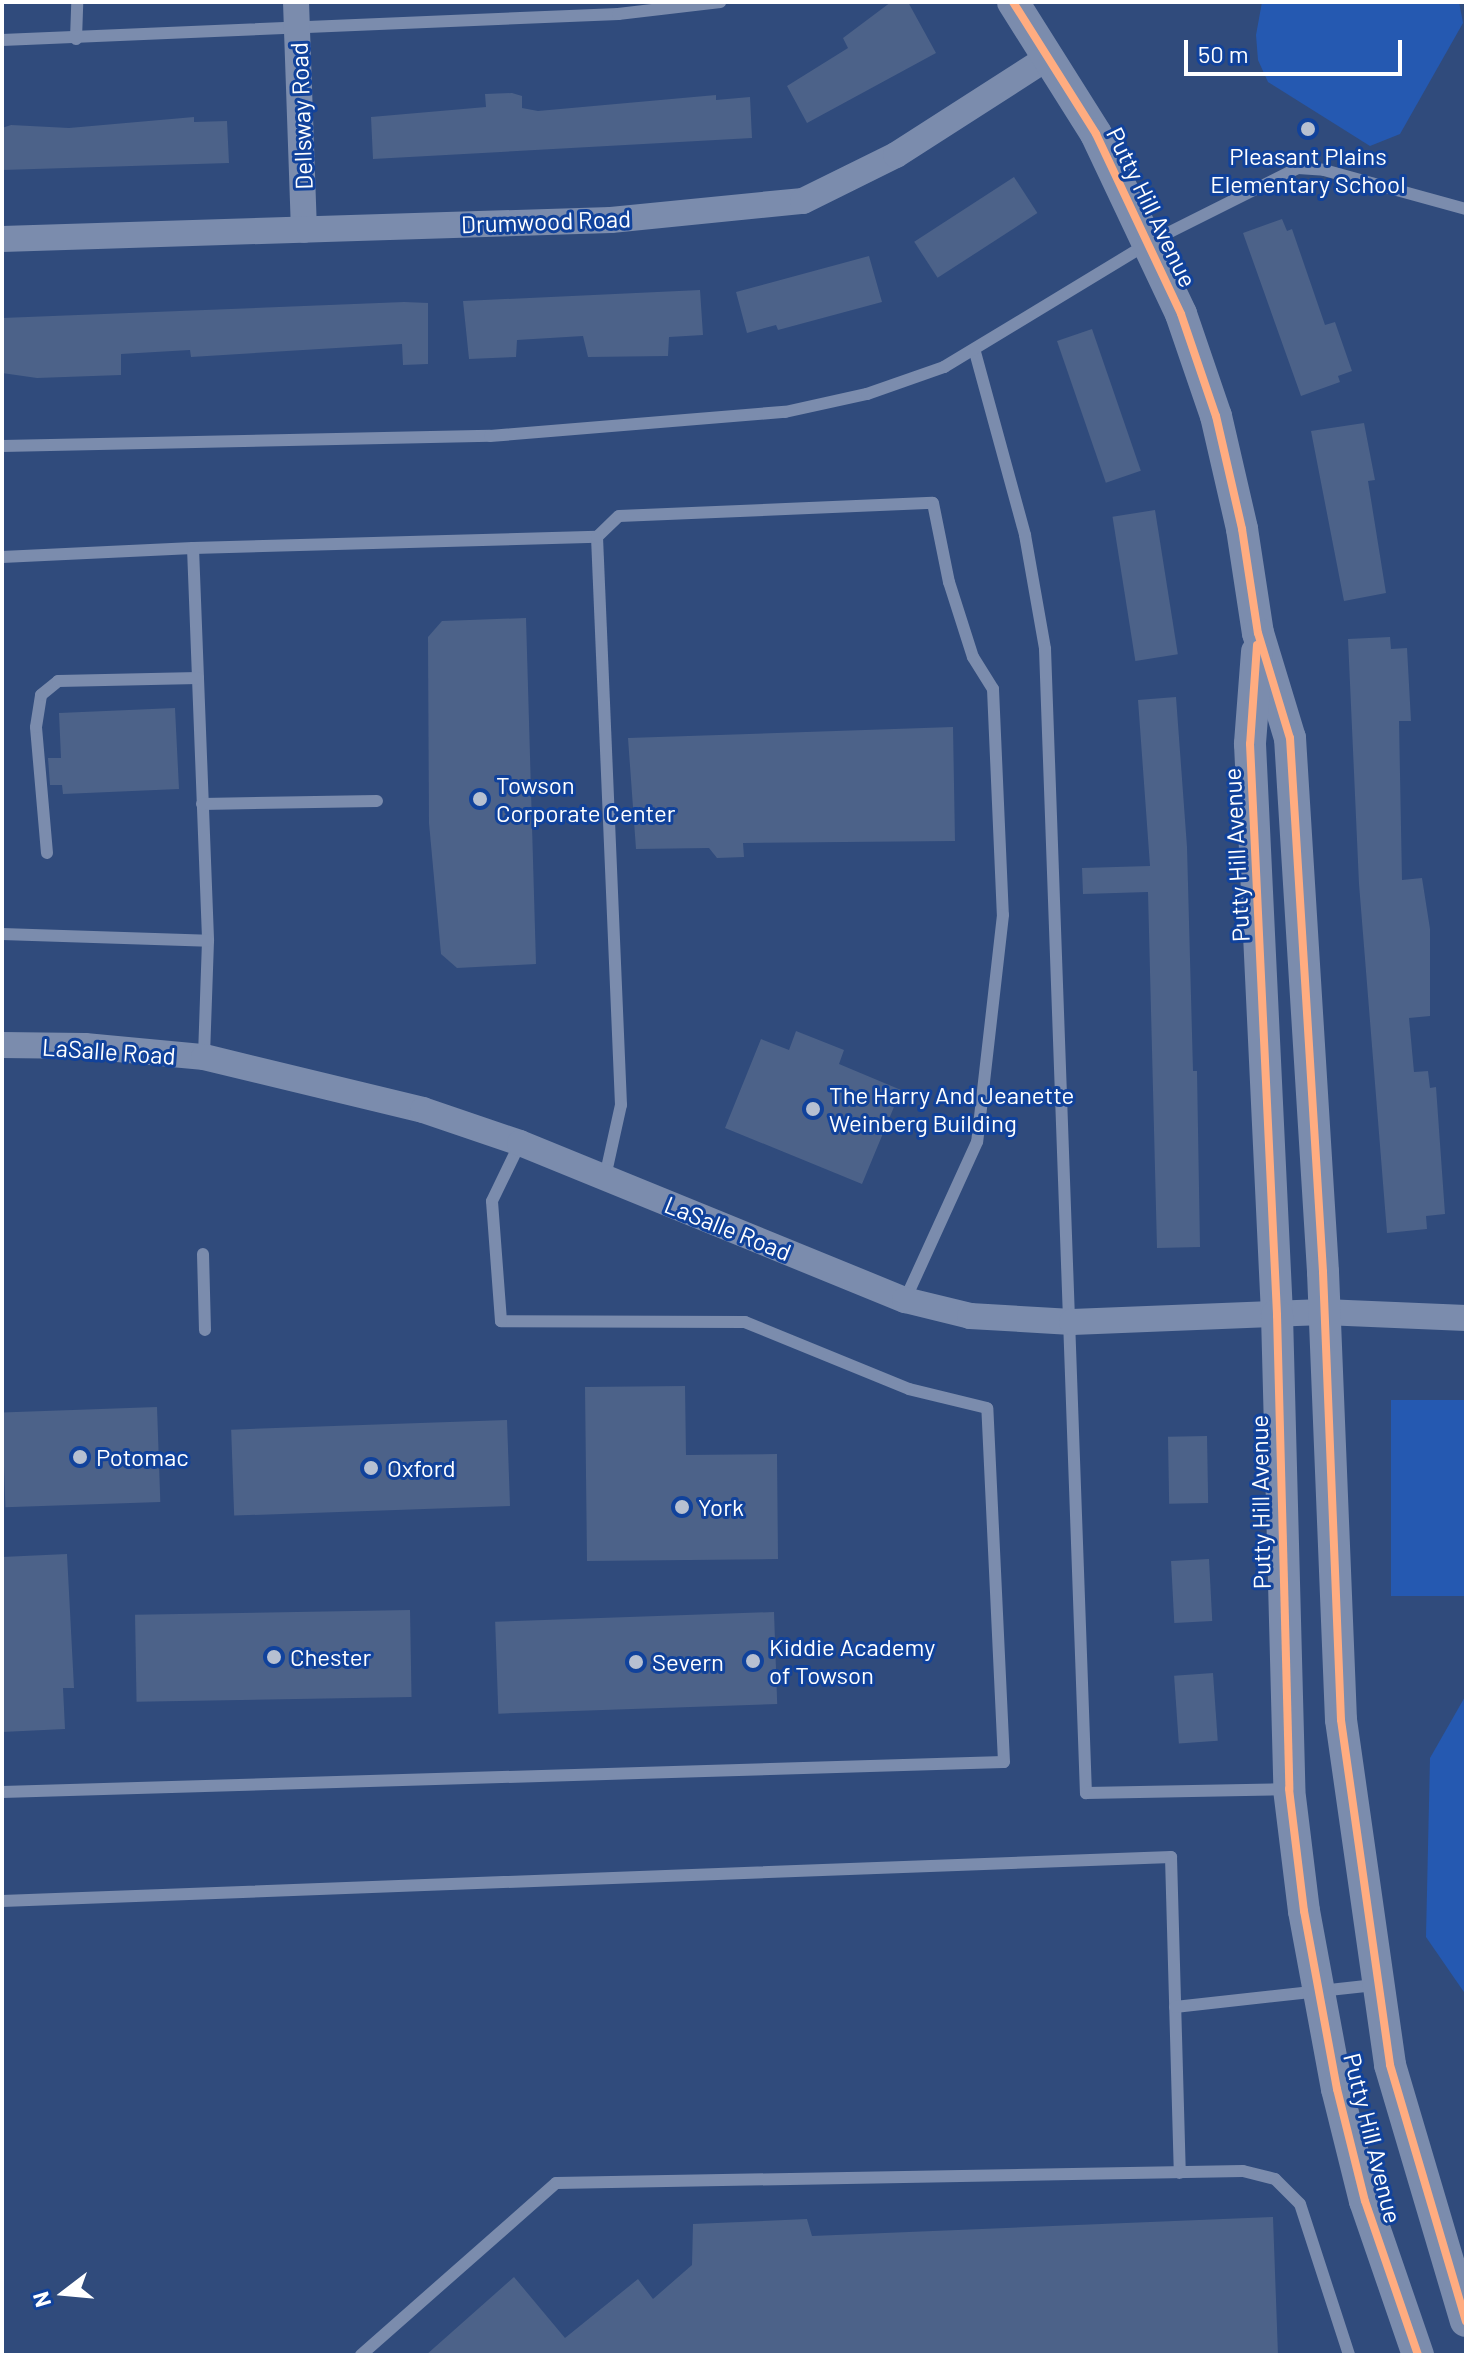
<!DOCTYPE html>
<html>
<head>
<meta charset="utf-8">
<style>
	body { margin:0 }
	#map { position:relative; width:1468px; height:2357px; overflow:hidden; background:#304b7c; font-family:Barlow,sans-serif }
	div>[style] { position:absolute }
	[style*='--x'] { left:calc(var(--x)*1px); top:calc(var(--y)*1px); width:calc(var(--w)*1px); rotate:calc(var(--a)*1deg) }
	.green>* { inset:0; background:#2559b1; transform-origin:0 0 }
	.building>* { inset:0; background:#4c6289; transform-origin:0 0 }
	.service>* { height:12px; margin:-6px; padding:0 6px; transform-origin:6px; border-radius:6px; background:#7b8cad }
	.minor>* { height:26px; margin:-13px; padding:0 13px; transform-origin:13px; border-radius:13px; background:#7b8cad }
	.tertiary>* { height:32px; margin:-16px; padding:0 16px; transform-origin:16px; border-radius:16px; background:#7b8cad }
	.cycleway>* { height:8px; margin:-4px; padding:0 4px; transform-origin:4px; border-radius:4px; background:#ffac80 }
	.dots>* { width:22px; height:22px; translate:-50% -50%; box-sizing:border-box; border:4px solid #11429b; border-radius:50% }
	span { translate:-50% -50%; white-space:nowrap; text-align:center; line-height:1.15; -webkit-text-stroke:6px #11429b; paint-order:stroke }
	.street-label { font-size:24px; color:#fff }
	.poi-label { font-size:24px; color:#fff }
	.left { translate:0 -50%; text-align:left }
	.frame { position:absolute; inset:0; border:4px solid #fff; pointer-events:none }
	.north { position:absolute; left:24px; top:2253px; width:80px; height:80px; -webkit-text-stroke:6px #11429b; paint-order:stroke; rotate:254deg; font-size:22px; font-weight:700; line-height:32px; text-align:center; color:#fff }
	.north::after { content:''; display:block; margin:auto; width:28px; height:36px; background:#fff; clip-path:polygon(50% 0,100% 100%,50% 72%,0 100%) }
	.scale { position:absolute; left:1184px; top:40px; width:218px; height:36px; box-sizing:border-box; border:4px solid #fff; border-top:0; padding-left:10px; font-size:24px; line-height:28px; white-space:nowrap; color:#fff; -webkit-text-stroke:6px #11429b; paint-order:stroke }
</style>
</head>
<body>
<div id="map">
	<div class="green">
		<div style="clip-path:polygon(1262px 2px,1459px 2px,1463px 23px,1400px 134px,1370px 146px,1268px 82px,1258px 60px,1256px 35px)"></div>
		<div style="left:1466px;top:1400px;width:196px;height:75px;rotate:90deg"></div>
		<div style="clip-path:polygon(1466px 1695px,1466px 1995px,1426px 1937px,1430px 1758px)"></div>
	</div>
	<div class="building">
		<div style="clip-path:polygon(891px 2px,908px 2px,936px 53px,807px 123px,787px 86px,848px 48px,843px 38px)"></div>
		<div style="clip-path:polygon(512px 93px,522px 96px,522px 108px,538px 111px,716px 95px,716px 100px,750px 97px,752px 138px,373px 159px,371px 117px,486px 107px,485px 94px)"></div>
		<div style="clip-path:polygon(194px 117px,194px 122px,227px 121px,229px 163px,2px 170px,2px 128px,11px 125px,69px 128px)"></div>
		<div style="left:1014px;top:177px;width:43px;height:119px;rotate:57deg"></div>
		<div style="clip-path:polygon(1282px 219px,1287px 231px,1292px 229px,1325px 325px,1335px 322px,1352px 371px,1338px 376px,1340px 382px,1301px 396px,1243px 233px)"></div>
		<div style="clip-path:polygon(869px 256px,882px 302px,778px 330px,776px 325px,747px 333px,736px 292px)"></div>
		<div style="clip-path:polygon(700px 290px,703px 335px,669px 337px,668px 356px,588px 357px,583px 336px,517px 340px,516px 357px,469px 359px,463px 301px)"></div>
		<div style="clip-path:polygon(404px 302px,428px 303px,428px 364px,403px 365px,402px 344px,191px 357px,190px 350px,121px 354px,121px 375px,37px 378px,2px 373px,2px 318px)"></div>
		<div style="left:1092px;top:329px;width:150px;height:37px;rotate:71deg"></div>
		<div style="clip-path:polygon(1364px 423px,1375px 480px,1368px 481px,1386px 593px,1344px 601px,1311px 431px)"></div>
		<div style="left:1155px;top:510px;width:146px;height:43px;rotate:81deg"></div>
		<div style="clip-path:polygon(526px 618px,536px 964px,457px 968px,441px 954px,429px 823px,428px 637px,442px 621px)"></div>
		<div style="clip-path:polygon(1390px 637px,1391px 649px,1407px 648px,1411px 721px,1399px 721px,1402px 880px,1422px 878px,1430px 929px,1430px 1016px,1409px 1018px,1414px 1072px,1428px 1071px,1430px 1088px,1436px 1087px,1445px 1214px,1426px 1216px,1427px 1229px,1387px 1233px,1359px 884px,1348px 639px)"></div>
		<div style="clip-path:polygon(1176px 697px,1187px 847px,1193px 1071px,1197px 1071px,1200px 1247px,1157px 1248px,1148px 892px,1083px 894px,1082px 868px,1150px 866px,1138px 700px)"></div>
		<div style="clip-path:polygon(175px 708px,179px 789px,63px 794px,62px 785px,50px 785px,48px 758px,61px 758px,59px 713px)"></div>
		<div style="clip-path:polygon(953px 727px,955px 841px,743px 843px,744px 857px,717px 858px,709px 848px,636px 849px,628px 738px)"></div>
		<div style="clip-path:polygon(796px 1031px,844px 1050px,839px 1064px,901px 1090px,862px 1184px,725px 1128px,761px 1039px,789px 1050px)"></div>
		<div style="clip-path:polygon(685px 1386px,686px 1455px,777px 1454px,778px 1559px,587px 1561px,585px 1387px)"></div>
		<div style="left:157px;top:1407px;width:95px;height:155px;rotate:88deg"></div>
		<div style="left:507px;top:1420px;width:86px;height:276px;rotate:88deg"></div>
		<div style="left:1207px;top:1436px;width:67px;height:39px;rotate:89deg"></div>
		<div style="clip-path:polygon(67px 1554px,74px 1688px,63px 1688px,65px 1729px,2px 1732px,2px 1557px)"></div>
		<div style="left:1209px;top:1559px;width:62px;height:38px;rotate:87deg"></div>
		<div style="left:410px;top:1610px;width:87px;height:275px;rotate:89deg"></div>
		<div style="left:774px;top:1612px;width:92px;height:279px;rotate:88deg"></div>
		<div style="left:1213px;top:1673px;width:68px;height:39px;rotate:86deg"></div>
		<div style="clip-path:polygon(1273px 2217px,1278px 2355px,426px 2355px,514px 2277px,565px 2338px,638px 2279px,653px 2299px,692px 2265px,693px 2224px,807px 2219px,812px 2236px)"></div>
	</div>
	<div class="service">
		<div style="--x:76;--y:39;--w:37;--a:-88"></div>
		<div style="--x:2;--y:40;--w:617;--a:-2.42"></div>
		<div style="--x:618;--y:14;--w:103;--a:-6.7"></div>
		<div style="--x:975;--y:352;--w:190;--a:74.7"></div>
		<div style="--x:1025;--y:535;--w:116;--a:80"></div>
		<div style="--x:1045;--y:649;--w:1145;--a:87.95"></div>
		<div style="--x:1086;--y:1793;--w:203;--a:-1.1"></div>
		<div style="--x:2;--y:446;--w:488;--a:-1.2"></div>
		<div style="--x:490;--y:436;--w:296;--a:-4.7"></div>
		<div style="--x:785;--y:412;--w:84;--a:-12.4"></div>
		<div style="--x:867;--y:394;--w:82;--a:-19.3"></div>
		<div style="--x:944;--y:367;--w:241;--a:-31.2"></div>
		<div style="--x:1150;--y:242;--w:165;--a:-26.6"></div>
		<div style="--x:1298;--y:168;--w:26;--a:4"></div>
		<div style="--x:1324;--y:170;--w:147;--a:15.4"></div>
		<div style="--x:193;--y:548;--w:404;--a:-1.6"></div>
		<div style="--x:2;--y:557;--w:191;--a:-2.7"></div>
		<div style="--x:193;--y:548;--w:393;--a:87.8"></div>
		<div style="--x:208;--y:941;--w:116;--a:92"></div>
		<div style="--x:202;--y:804;--w:175;--a:-1"></div>
		<div style="--x:47;--y:853;--w:126;--a:-95"></div>
		<div style="--x:36;--y:727;--w:32;--a:-81"></div>
		<div style="--x:41;--y:695;--w:22;--a:-39"></div>
		<div style="--x:58;--y:681;--w:140;--a:-1.2"></div>
		<div style="--x:2;--y:934;--w:206;--a:1.9"></div>
		<div style="--x:605;--y:1177;--w:74;--a:-77.5"></div>
		<div style="--x:621;--y:1105;--w:569;--a:-92.42"></div>
		<div style="--x:597;--y:537;--w:30;--a:-44"></div>
		<div style="--x:619;--y:516;--w:314;--a:-2.4"></div>
		<div style="--x:933;--y:503;--w:81;--a:78.6"></div>
		<div style="--x:949;--y:582;--w:79;--a:72.3"></div>
		<div style="--x:973;--y:657;--w:38;--a:58"></div>
		<div style="--x:993;--y:689;--w:226;--a:87.5"></div>
		<div style="--x:1003;--y:915;--w:228;--a:96.5"></div>
		<div style="--x:977;--y:1142;--w:174;--a:114.5"></div>
		<div style="--x:203;--y:1254;--w:76;--a:88.5"></div>
		<div style="--x:2;--y:1792;--w:1002;--a:-1.71"></div>
		<div style="--x:1004;--y:1762;--w:354;--a:-92.7"></div>
		<div style="--x:987;--y:1408;--w:80;--a:-166.3"></div>
		<div style="--x:909;--y:1389;--w:177;--a:-157.8"></div>
		<div style="--x:745;--y:1322;--w:244;--a:-179.8"></div>
		<div style="--x:501;--y:1321;--w:120;--a:-94.3"></div>
		<div style="--x:492;--y:1201;--w:64;--a:-64.2"></div>
		<div style="--x:2;--y:1901;--w:1170;--a:-2.16"></div>
		<div style="--x:1171;--y:1857;--w:316;--a:88.4"></div>
		<div style="--x:1175;--y:2007;--w:201;--a:-6.3"></div>
		<div style="--x:361;--y:2355;--w:260;--a:-41.4"></div>
		<div style="--x:556;--y:2183;--w:687;--a:-1"></div>
		<div style="--x:1243;--y:2171;--w:33;--a:14"></div>
		<div style="--x:1275;--y:2179;--w:35;--a:45"></div>
		<div style="--x:1300;--y:2204;--w:159;--a:72"></div>
	</div>
	<div class="minor">
		<div style="--x:296;--y:2;--w:228;--a:88"></div>
		<div style="--x:2;--y:239;--w:609;--a:-1.79"></div>
		<div style="--x:611;--y:220;--w:193;--a:-5.7"></div>
		<div style="--x:803;--y:201;--w:104;--a:-26.3"></div>
		<div style="--x:896;--y:155;--w:183;--a:-32.7"></div>
		<div style="--x:2;--y:1045;--w:83;--a:0.7"></div>
		<div style="--x:85;--y:1046;--w:120;--a:5.3"></div>
		<div style="--x:204;--y:1057;--w:225;--a:13.6"></div>
		<div style="--x:423;--y:1110;--w:102;--a:18.8"></div>
		<div style="--x:520;--y:1143;--w:416;--a:22.2"></div>
		<div style="--x:905;--y:1300;--w:67;--a:13.8"></div>
		<div style="--x:970;--y:1316;--w:102;--a:3.4"></div>
		<div style="--x:1072;--y:1322;--w:252;--a:-2.3"></div>
		<div style="--x:1324;--y:1312;--w:142;--a:2.4"></div>
	</div>
	<div class="tertiary">
		<div style="--x:1013;--y:2;--w:156;--a:57.8"></div>
		<div style="--x:1096;--y:134;--w:199;--a:64.7"></div>
		<div style="--x:1181;--y:314;--w:108;--a:71.1"></div>
		<div style="--x:1216;--y:416;--w:116;--a:77"></div>
		<div style="--x:1242;--y:529;--w:105;--a:81.3"></div>
		<div style="--x:1258;--y:633;--w:110;--a:73.1"></div>
		<div style="--x:1290;--y:738;--w:535;--a:86.46"></div>
		<div style="--x:1323;--y:1272;--w:448;--a:87.7"></div>
		<div style="--x:1341;--y:1720;--w:348;--a:81.9"></div>
		<div style="--x:1390;--y:2065;--w:267;--a:73.5"></div>
		<div style="--x:1257;--y:652;--w:92;--a:94.4"></div>
		<div style="--x:1250;--y:744;--w:572;--a:87.29"></div>
		<div style="--x:1277;--y:1315;--w:474;--a:88.5"></div>
		<div style="--x:1289;--y:1789;--w:123;--a:83"></div>
		<div style="--x:1304;--y:1911;--w:181;--a:79.5"></div>
		<div style="--x:1337;--y:2089;--w:115;--a:76"></div>
		<div style="--x:1365;--y:2201;--w:163;--a:71"></div>
	</div>
	<div class="cycleway">
		<div style="--x:1013;--y:2;--w:156;--a:57.8"></div>
		<div style="--x:1096;--y:134;--w:199;--a:64.7"></div>
		<div style="--x:1181;--y:314;--w:108;--a:71.1"></div>
		<div style="--x:1216;--y:416;--w:116;--a:77"></div>
		<div style="--x:1242;--y:529;--w:105;--a:81.3"></div>
		<div style="--x:1258;--y:633;--w:110;--a:73.1"></div>
		<div style="--x:1290;--y:738;--w:535;--a:86.46"></div>
		<div style="--x:1323;--y:1272;--w:448;--a:87.7"></div>
		<div style="--x:1341;--y:1720;--w:348;--a:81.9"></div>
		<div style="--x:1390;--y:2065;--w:267;--a:73.5"></div>
		<div style="--x:1257;--y:645;--w:99;--a:94"></div>
		<div style="--x:1250;--y:744;--w:572;--a:87.29"></div>
		<div style="--x:1277;--y:1315;--w:474;--a:88.5"></div>
		<div style="--x:1289;--y:1789;--w:123;--a:83"></div>
		<div style="--x:1304;--y:1911;--w:181;--a:79.5"></div>
		<div style="--x:1337;--y:2089;--w:115;--a:76"></div>
		<div style="--x:1365;--y:2201;--w:163;--a:71"></div>
	</div>
	<div class="dots">
		<div style="left:1308px;top:129px;background:#b7c0d1"></div>
		<div style="left:480px;top:799px;background:#b7c0d1"></div>
		<div style="left:813px;top:1109px;background:#b7c0d1"></div>
		<div style="left:80px;top:1457px;background:#b7c0d1"></div>
		<div style="left:371px;top:1468px;background:#b7c0d1"></div>
		<div style="left:682px;top:1507px;background:#b7c0d1"></div>
		<div style="left:274px;top:1657px;background:#b7c0d1"></div>
		<div style="left:753px;top:1661px;background:#b7c0d1"></div>
		<div style="left:636px;top:1662px;background:#b7c0d1"></div>
	</div>
	<div class="street-label">
		<span style="left:301px;top:116px;rotate:-92deg">Dellsway Road</span>
		<span style="left:1152px;top:207px;rotate:64deg">Putty Hill Avenue</span>
		<span style="left:546px;top:221px;rotate:-2deg">Drumwood Road</span>
		<span style="left:1236px;top:855px;rotate:-93deg">Putty Hill Avenue</span>
		<span style="left:109px;top:1051px;rotate:4deg">LaSalle Road</span>
		<span style="left:728px;top:1228px;rotate:22deg">LaSalle Road</span>
		<span style="left:1260px;top:1502px;rotate:-91deg">Putty Hill Avenue</span>
		<span style="left:1373px;top:2138px;rotate:76deg">Putty Hill Avenue</span>
	</div>
	<div class="poi-label">
		<span style="left:1308px;top:170px">Pleasant Plains<br>Elementary School</span>
		<span class="left" style="left:496px;top:799px">Towson<br>Corporate Center</span>
		<span class="left" style="left:829px;top:1109px">The Harry And Jeanette<br>Weinberg Building</span>
		<span class="left" style="left:96px;top:1457px">Potomac</span>
		<span class="left" style="left:387px;top:1468px">Oxford</span>
		<span class="left" style="left:698px;top:1507px">York</span>
		<span class="left" style="left:769px;top:1661px">Kiddie Academy<br>of Towson</span>
		<span class="left" style="left:290px;top:1657px">Chester</span>
		<span class="left" style="left:652px;top:1662px">Severn</span>
	</div>
	<div class="frame"></div>
	<div class="north">N</div>
	<div class="scale">50 m</div>
</div>
</body>
</html>
